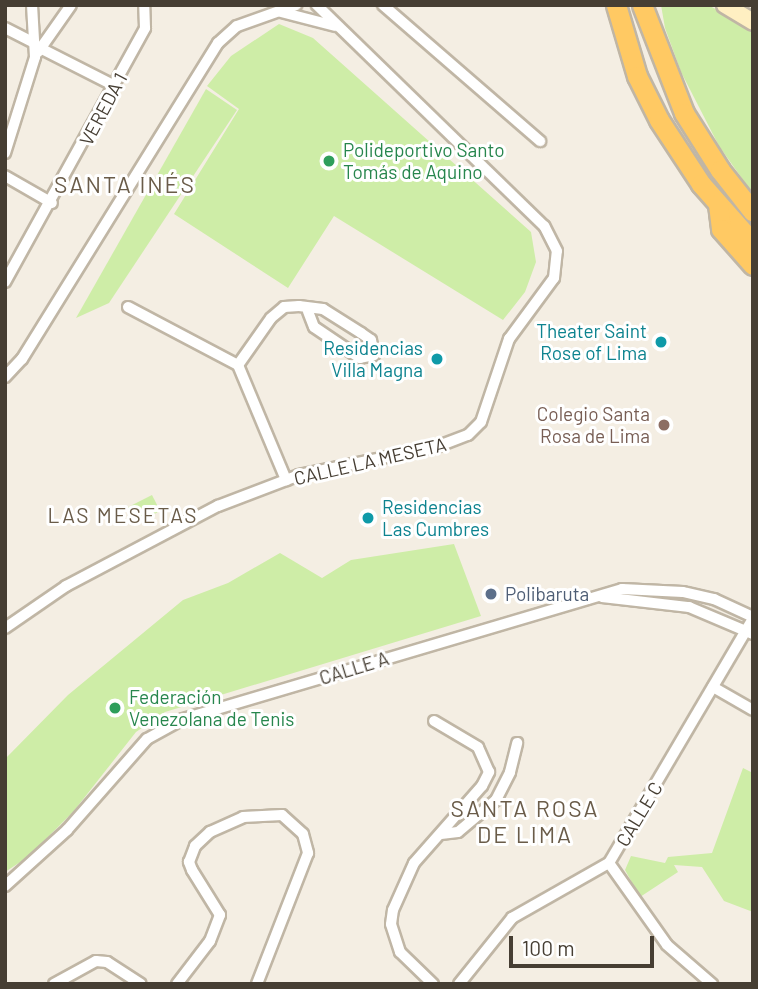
<!DOCTYPE html>
<html>
<head>
<meta charset="utf-8">
<style>
	body { margin:0 }
	#map { position:relative; width:758px; height:989px; overflow:hidden; background:#f4eee3; font-family:Barlow,sans-serif }
	div>[style] { position:absolute }
	[style*='--x'] { left:calc(var(--x)*1px); top:calc(var(--y)*1px); width:calc(var(--w)*1px); rotate:calc(var(--a)*1deg) }
	.green>* { inset:0; background:#ceeda7; transform-origin:0 0 }
	.roads { filter:drop-shadow(2px 0 #c0b6a5) drop-shadow(-2px 0 #c0b6a5) drop-shadow(0 2px #c0b6a5) drop-shadow(0 -2px #c0b6a5) }
	.street>* { height:10px; margin:-5px; padding:0 5px; transform-origin:5px; border-radius:5px; background:#fff }
	.secondary>* { height:16px; margin:-8px; padding:0 8px; transform-origin:8px; border-radius:8px; background:#ffefc2 }
	.highway>* { height:19px; margin:-9.5px; padding:0 9.5px; transform-origin:9.5px; border-radius:9.5px; background:#ffc963 }
	.dots>* { width:19px; height:19px; translate:-50% -50%; box-sizing:border-box; border:4px solid #fff; border-radius:50% }
	span { translate:-50% -50%; white-space:nowrap; text-align:center; line-height:1.15; -webkit-text-stroke:6px #fff; paint-order:stroke }
	.street-label { font-size:19px; color:#463e33 }
	.leisure-label { font-size:19px; color:#27864d }
	.left { translate:0 -50%; text-align:left }
	.culture-label { font-size:19px; color:#0d838f }
	.right { translate:-100% -50%; text-align:right }
	.education-label { font-size:19px; color:#785e54 }
	.service-label { font-size:19px; color:#4e5e75 }
	.neighbourhood-label { font-size:21px; color:#6a5c49; letter-spacing:2px }
	.quarter-label { font-size:23px; color:#6a5c49; letter-spacing:2px }
	.frame { position:absolute; inset:0; border:7px solid #463e33; pointer-events:none }
	.scale { position:absolute; left:509px; top:936px; width:145px; height:32px; box-sizing:border-box; border:4px solid #463e33; border-top:0; padding-left:9px; font-size:21px; line-height:24px; white-space:nowrap; color:#463e33; -webkit-text-stroke:5px #fff; paint-order:stroke }
</style>
</head>
<body>
<div id="map">
	<div class="green">
		<div style="clip-path:polygon(661px 5px,708px 5px,753px 29px,753px 194px,719px 146px,681px 72px,665px 28px)"></div>
		<div style="clip-path:polygon(279px 24px,313px 38px,531px 232px,536px 262px,525px 292px,503px 320px,334px 216px,288px 288px,174px 214px,239px 109px,207px 86px,231px 56px)"></div>
		<div style="clip-path:polygon(206px 89px,237px 110px,109px 303px,76px 318px)"></div>
		<div style="left:152px;top:495px;width:18px;height:30px;rotate:63deg"></div>
		<div style="clip-path:polygon(454px 544px,481px 616px,165px 712px,136px 732px,73px 812px,28px 857px,5px 872px,5px 759px,68px 695px,183px 600px,228px 583px,280px 553px,322px 578px,351px 560px)"></div>
		<div style="clip-path:polygon(743px 768px,753px 773px,753px 912px,724px 901px,702px 867px,674px 865px,678px 872px,640px 897px,625px 870px,631px 856px,665px 863px,668px 857px,712px 853px)"></div>
	</div>
	<div class="roads">
		<div class="street">
			<div style="--x:383;--y:5;--w:208;--a:40.9"></div>
			<div style="--x:281;--y:12;--w:56;--a:14.5"></div>
			<div style="--x:5;--y:28;--w:33;--a:27"></div>
			<div style="--x:40;--y:48;--w:84;--a:26.9"></div>
			<div style="--x:38;--y:52;--w:57;--a:-54.9"></div>
			<div style="--x:5;--y:153;--w:101;--a:-72.6"></div>
			<div style="--x:35;--y:57;--w:52;--a:-93.3"></div>
			<div style="--x:5;--y:176;--w:54;--a:29.9"></div>
			<div style="--x:5;--y:282;--w:290;--a:-61.1"></div>
			<div style="--x:145;--y:28;--w:23;--a:-92"></div>
			<div style="--x:128;--y:307;--w:124;--a:27.8"></div>
			<div style="--x:238;--y:365;--w:57;--a:-54.9"></div>
			<div style="--x:271;--y:318;--w:17;--a:-40"></div>
			<div style="--x:284;--y:307;--w:15;--a:-4"></div>
			<div style="--x:299;--y:306;--w:24;--a:7"></div>
			<div style="--x:323;--y:309;--w:45;--a:32.3"></div>
			<div style="--x:361;--y:333;--w:12;--a:35"></div>
			<div style="--x:371;--y:340;--w:15;--a:79"></div>
			<div style="--x:374;--y:355;--w:14;--a:168"></div>
			<div style="--x:360;--y:358;--w:55;--a:-146"></div>
			<div style="--x:314;--y:327;--w:17;--a:-111"></div>
			<div style="--x:238;--y:365;--w:125;--a:67.3"></div>
			<div style="--x:5;--y:377;--w:25;--a:-47"></div>
			<div style="--x:22;--y:359;--w:372;--a:-58.2"></div>
			<div style="--x:218;--y:43;--w:25;--a:-42"></div>
			<div style="--x:237;--y:26;--w:63;--a:-19.6"></div>
			<div style="--x:602;--y:597;--w:88;--a:6.6"></div>
			<div style="--x:689;--y:607;--w:69;--a:22.9"></div>
			<div style="--x:5;--y:628;--w:74;--a:-34.5"></div>
			<div style="--x:66;--y:586;--w:172;--a:-27.8"></div>
			<div style="--x:218;--y:506;--w:87;--a:-20.9"></div>
			<div style="--x:299;--y:475;--w:140;--a:-11.6"></div>
			<div style="--x:436;--y:447;--w:34;--a:-21"></div>
			<div style="--x:468;--y:435;--w:18;--a:-45"></div>
			<div style="--x:481;--y:422;--w:88;--a:-71.4"></div>
			<div style="--x:509;--y:339;--w:76;--a:-53.6"></div>
			<div style="--x:554;--y:278;--w:27;--a:-84"></div>
			<div style="--x:557;--y:251;--w:28;--a:-117"></div>
			<div style="--x:544;--y:226;--w:317;--a:-135.8"></div>
			<div style="--x:713;--y:687;--w:46;--a:29.9"></div>
			<div style="--x:441;--y:834;--w:17;--a:-7"></div>
			<div style="--x:458;--y:832;--w:50;--a:-40.1"></div>
			<div style="--x:496;--y:800;--w:31;--a:-63"></div>
			<div style="--x:510;--y:772;--w:30;--a:-76"></div>
			<div style="--x:609;--y:863;--w:100;--a:54.7"></div>
			<div style="--x:667;--y:945;--w:60;--a:40.9"></div>
			<div style="--x:5;--y:886;--w:84;--a:-42.1"></div>
			<div style="--x:67;--y:830;--w:121;--a:-48.7"></div>
			<div style="--x:147;--y:739;--w:41;--a:-29.1"></div>
			<div style="--x:183;--y:719;--w:458;--a:-16.5"></div>
			<div style="--x:622;--y:589;--w:61;--a:2.8"></div>
			<div style="--x:683;--y:592;--w:32;--a:13"></div>
			<div style="--x:714;--y:599;--w:43;--a:24.8"></div>
			<div style="--x:54;--y:984;--w:48;--a:-28.7"></div>
			<div style="--x:96;--y:961;--w:11;--a:5"></div>
			<div style="--x:107;--y:962;--w:40;--a:32.9"></div>
			<div style="--x:177;--y:984;--w:54;--a:-52.5"></div>
			<div style="--x:210;--y:941;--w:28;--a:-69"></div>
			<div style="--x:220;--y:915;--w:53;--a:-121.9"></div>
			<div style="--x:192;--y:870;--w:9;--a:-111"></div>
			<div style="--x:189;--y:862;--w:17;--a:-69"></div>
			<div style="--x:195;--y:846;--w:21;--a:-43"></div>
			<div style="--x:210;--y:832;--w:36;--a:-24"></div>
			<div style="--x:243;--y:817;--w:39;--a:-3"></div>
			<div style="--x:282;--y:815;--w:28;--a:42"></div>
			<div style="--x:303;--y:834;--w:20;--a:75"></div>
			<div style="--x:308;--y:853;--w:141;--a:111.3"></div>
			<div style="--x:433;--y:984;--w:46;--a:-135.9"></div>
			<div style="--x:400;--y:952;--w:29;--a:-108"></div>
			<div style="--x:391;--y:924;--w:14;--a:-82"></div>
			<div style="--x:393;--y:910;--w:51;--a:-65.9"></div>
			<div style="--x:414;--y:863;--w:103;--a:-48.6"></div>
			<div style="--x:482;--y:786;--w:16;--a:-63"></div>
			<div style="--x:489;--y:772;--w:27;--a:-114"></div>
			<div style="--x:478;--y:747;--w:51;--a:-149.4"></div>
			<div style="--x:459;--y:984;--w:85;--a:-51.2"></div>
			<div style="--x:512;--y:918;--w:112;--a:-29.6"></div>
			<div style="--x:609;--y:863;--w:283;--a:-59.5"></div>
		</div>
		<div class="secondary">
			<div style="--x:725;--y:5;--w:33;--a:31"></div>
		</div>
		<div class="highway">
			<div style="--x:616;--y:5;--w:74;--a:73.5"></div>
			<div style="--x:637;--y:76;--w:49;--a:63.4"></div>
			<div style="--x:659;--y:120;--w:77;--a:56.7"></div>
			<div style="--x:701;--y:184;--w:79;--a:48.6"></div>
			<div style="--x:642;--y:5;--w:116;--a:68.7"></div>
			<div style="--x:684;--y:113;--w:67;--a:57.7"></div>
			<div style="--x:720;--y:170;--w:53;--a:51.8"></div>
			<div style="--x:718;--y:204;--w:25;--a:83"></div>
			<div style="--x:721;--y:229;--w:48;--a:48.4"></div>
		</div>
	</div>
	<div class="dots">
		<div style="left:329px;top:161px;background:#2e9e5b"></div>
		<div style="left:661px;top:342px;background:#0f9aa8"></div>
		<div style="left:437px;top:359px;background:#0f9aa8"></div>
		<div style="left:664px;top:425px;background:#8d6e63"></div>
		<div style="left:368px;top:518px;background:#0f9aa8"></div>
		<div style="left:491px;top:594px;background:#5c6f8a"></div>
		<div style="left:115px;top:708px;background:#2e9e5b"></div>
	</div>
	<div class="street-label">
		<span style="left:103px;top:109px;rotate:-62deg">VEREDA 1</span>
		<span style="left:370px;top:461px;rotate:-13deg">CALLE LA MESETA</span>
		<span style="left:354px;top:668px;rotate:-17deg">CALLE A</span>
		<span style="left:639px;top:814px;rotate:-59deg">CALLE C</span>
	</div>
	<div class="leisure-label">
		<span class="left" style="left:343px;top:161px">Polideportivo Santo<br>Tomás de Aquino</span>
		<span class="left" style="left:129px;top:708px">Federación<br>Venezolana de Tenis</span>
	</div>
	<div class="culture-label">
		<span class="right" style="left:647px;top:342px">Theater Saint<br>Rose of Lima</span>
		<span class="right" style="left:423px;top:359px">Residencias<br>Villa Magna</span>
		<span class="left" style="left:382px;top:518px">Residencias<br>Las Cumbres</span>
	</div>
	<div class="education-label">
		<span class="right" style="left:650px;top:425px">Colegio Santa<br>Rosa de Lima</span>
	</div>
	<div class="service-label">
		<span class="left" style="left:505px;top:594px">Polibaruta</span>
	</div>
	<div class="neighbourhood-label">
		<span style="left:123px;top:515px">LAS MESETAS</span>
	</div>
	<div class="quarter-label">
		<span style="left:125px;top:184px">SANTA INÉS</span>
		<span style="left:525px;top:821px">SANTA ROSA<br>DE LIMA</span>
	</div>
	<div class="frame"></div>
	<div class="scale">100 m</div>
</div>
</body>
</html>
